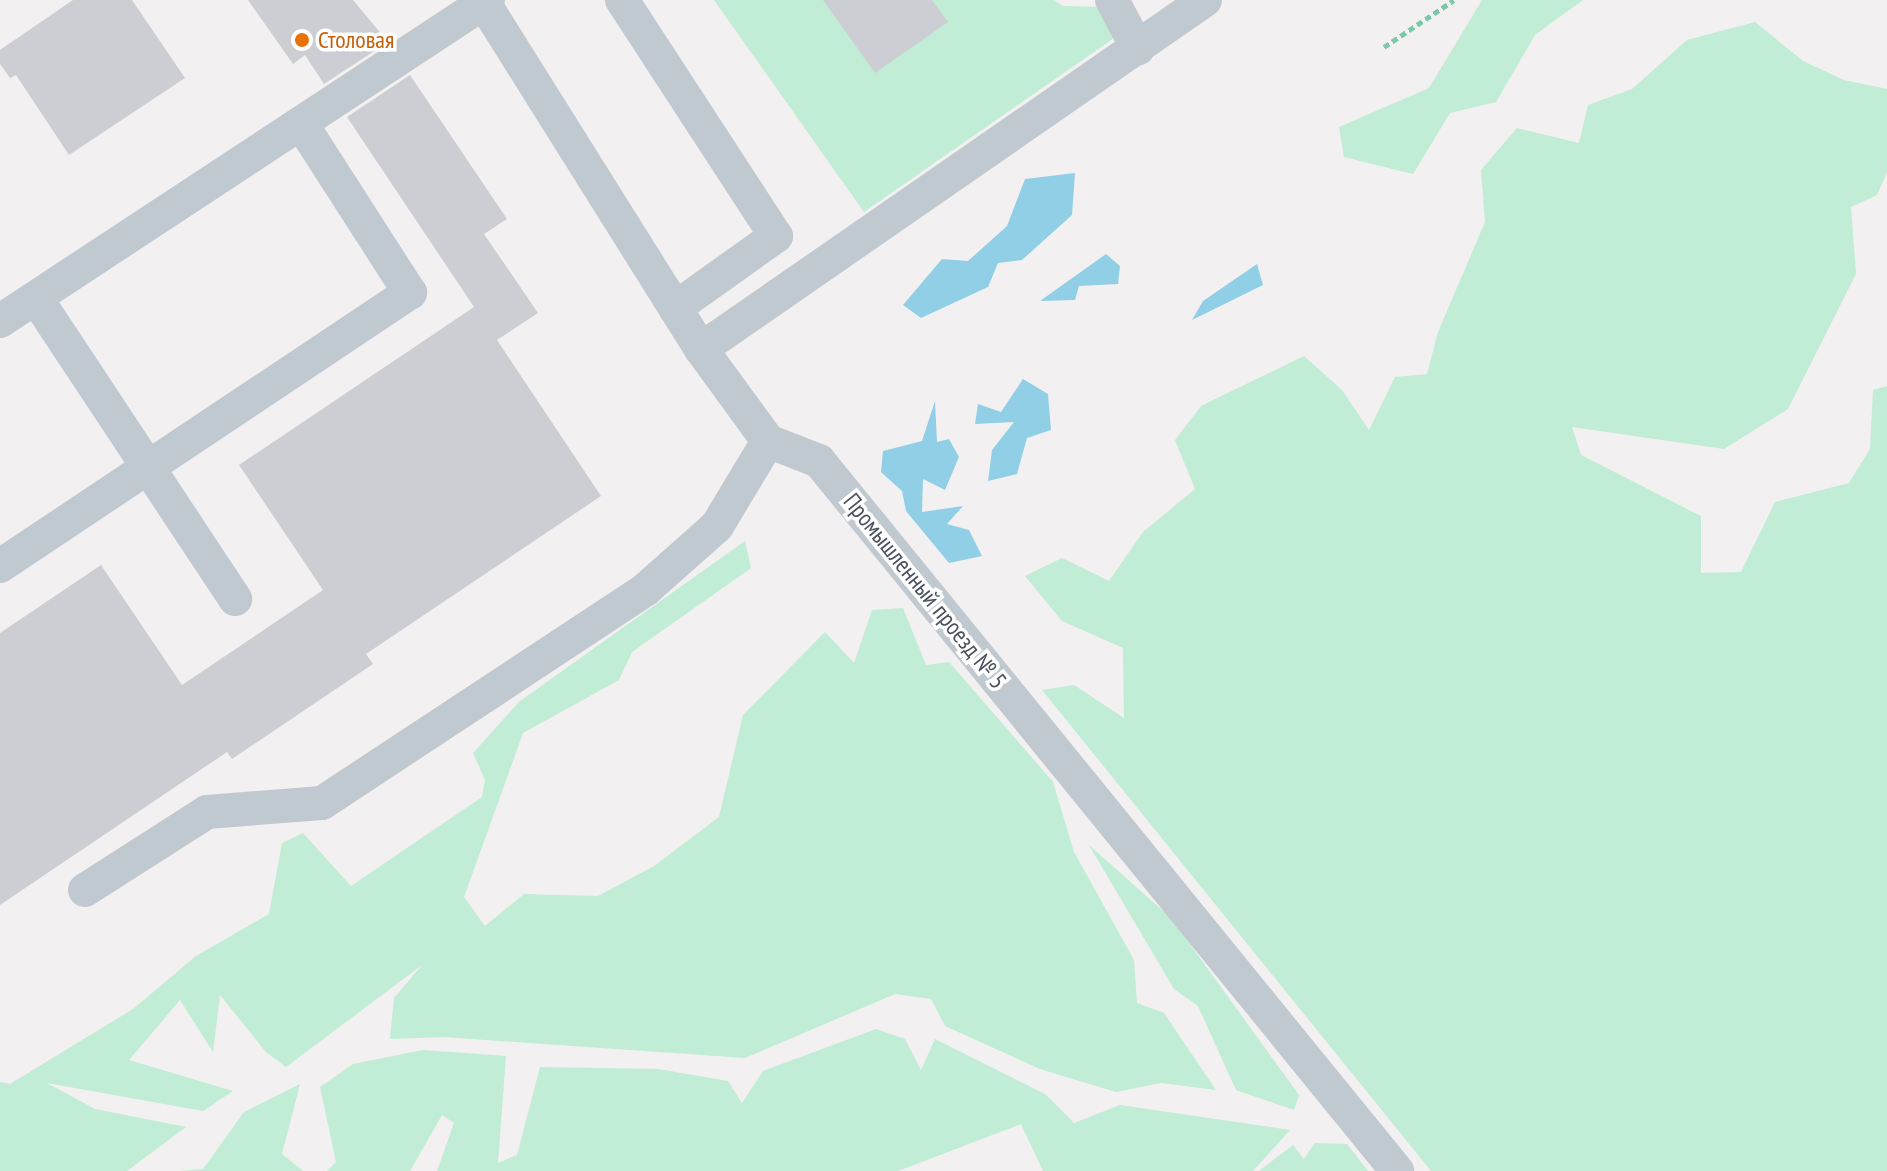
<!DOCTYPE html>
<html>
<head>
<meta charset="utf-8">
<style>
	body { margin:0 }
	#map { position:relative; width:1887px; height:1171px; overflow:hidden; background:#f2f0f0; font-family:"PT Sans Narrow",sans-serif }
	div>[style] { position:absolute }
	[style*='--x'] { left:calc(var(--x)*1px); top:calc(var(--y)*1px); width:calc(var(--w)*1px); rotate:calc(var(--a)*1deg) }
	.green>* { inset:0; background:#c1ecd5 }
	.water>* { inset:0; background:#91cfe7 }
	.building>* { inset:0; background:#cdced4 }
	.path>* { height:5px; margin-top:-2.5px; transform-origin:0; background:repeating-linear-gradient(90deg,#7bc8a8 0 6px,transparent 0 10px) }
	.minor>* { height:34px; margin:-17px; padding:0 17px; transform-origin:17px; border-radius:17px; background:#c1c9d0 }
	.dots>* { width:22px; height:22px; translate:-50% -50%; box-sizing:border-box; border:4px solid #fff; border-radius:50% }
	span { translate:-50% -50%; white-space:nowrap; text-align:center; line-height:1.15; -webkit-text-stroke:7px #fff; paint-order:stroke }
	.food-label { font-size:24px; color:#c56008 }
	.left { translate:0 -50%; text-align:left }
	.street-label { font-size:24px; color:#49515c }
</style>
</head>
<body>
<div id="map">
	<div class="green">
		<div style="clip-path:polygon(714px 0,1054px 0,1063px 6px,1101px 7px,1114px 38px,864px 212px)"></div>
		<div style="clip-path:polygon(1482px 0,1583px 0,1535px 35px,1496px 102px,1450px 113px,1413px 174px,1344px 157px,1339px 127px,1429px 88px)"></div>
		<div style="clip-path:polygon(1755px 22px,1803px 61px,1844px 80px,1887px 89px,1887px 172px,1877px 195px,1851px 207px,1856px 274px,1788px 409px,1724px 449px,1572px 427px,1581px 455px,1701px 516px,1701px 573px,1741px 572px,1775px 502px,1849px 483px,1870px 449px,1873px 390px,1887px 386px,1887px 1171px,1431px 1171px,1042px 690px,1074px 685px,1124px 718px,1123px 648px,1062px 621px,1025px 576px,1062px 558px,1109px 581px,1143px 532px,1195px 489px,1175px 440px,1201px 406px,1304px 356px,1342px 390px,1369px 430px,1395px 377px,1427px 374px,1438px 332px,1485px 222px,1481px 170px,1517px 128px,1579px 143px,1588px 105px,1632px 89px,1687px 40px)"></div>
		<div style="clip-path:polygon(745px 541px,751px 568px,632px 652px,619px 680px,523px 733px,464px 897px,485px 926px,524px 894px,598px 896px,654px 866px,719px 817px,743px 715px,825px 632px,854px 663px,872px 610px,903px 608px,926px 665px,949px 662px,1053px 782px,1074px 852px,1134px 960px,1137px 1003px,1164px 1013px,1216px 1090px,1161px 1083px,1116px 1092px,1040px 1069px,945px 1026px,931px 999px,895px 994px,745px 1058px,443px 1037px,390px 1039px,394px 998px,422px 965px,286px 1067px,266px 1052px,220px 995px,213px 1052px,180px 1000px,129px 1060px,233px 1091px,203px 1111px,47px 1083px,95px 1109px,186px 1127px,127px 1171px,0 1171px,0 1082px,10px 1084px,133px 1009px,196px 956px,269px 914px,282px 843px,303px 833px,351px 886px,482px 797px,485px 780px,473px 753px,520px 701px)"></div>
		<div style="clip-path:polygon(1089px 845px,1171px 918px,1299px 1095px,1294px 1110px,1236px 1090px,1198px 1006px,1174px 989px)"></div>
		<div style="clip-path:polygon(876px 1029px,905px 1039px,921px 1070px,935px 1039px,1045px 1094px,1074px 1123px,1120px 1105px,1290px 1130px,1253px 1171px,1043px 1171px,1021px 1124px,898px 1171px,437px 1171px,454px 1123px,442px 1115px,410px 1171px,327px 1171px,336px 1162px,320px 1087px,353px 1064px,423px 1050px,506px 1056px,498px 1163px,517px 1155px,540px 1067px,658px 1069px,728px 1081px,742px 1103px,763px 1071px)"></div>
		<div style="clip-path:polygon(300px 1084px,282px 1154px,303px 1171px,180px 1171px,203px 1169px,244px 1112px)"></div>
		<div style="clip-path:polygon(1315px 1143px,1347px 1144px,1368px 1171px,1259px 1171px,1293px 1145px,1304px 1159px)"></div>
	</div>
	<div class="water">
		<div style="clip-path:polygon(1075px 173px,1072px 215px,1022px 260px,998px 263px,988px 287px,921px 318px,903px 305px,942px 259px,968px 261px,1007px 226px,1025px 179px)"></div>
		<div style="clip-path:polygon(1106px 254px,1120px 266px,1118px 284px,1079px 286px,1075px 300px,1040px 301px)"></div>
		<div style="clip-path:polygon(1257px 264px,1263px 285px,1192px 320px,1203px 301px)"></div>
		<div style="clip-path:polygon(1023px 379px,1048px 394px,1051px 430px,1027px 438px,1017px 474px,988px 481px,992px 450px,1014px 422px,975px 424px,978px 404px,1001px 412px)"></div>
		<div style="clip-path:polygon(935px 401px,937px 442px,949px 439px,959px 457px,945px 490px,923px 479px,922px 512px,963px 506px,947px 524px,969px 530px,982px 556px,949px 563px,906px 511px,902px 491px,881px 472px,883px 451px,922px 441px)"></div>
	</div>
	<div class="building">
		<div style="clip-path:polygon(73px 0,132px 0,185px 78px,69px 155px,16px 75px,10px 78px,0 64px,0 50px)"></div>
		<div style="clip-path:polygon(248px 0,353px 0,388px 42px,324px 84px,305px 55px,293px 64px)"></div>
		<div style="clip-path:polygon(823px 0,932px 0,948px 22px,875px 73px)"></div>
		<div style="clip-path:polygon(410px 75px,507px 219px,484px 234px,538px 313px,497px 340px,601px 496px,366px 654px,373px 664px,232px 759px,227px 752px,0 905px,0 633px,101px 565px,182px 685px,323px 590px,239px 465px,474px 307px,347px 117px)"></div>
	</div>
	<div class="path">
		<div style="--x:1384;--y:47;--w:84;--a:-33.9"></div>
	</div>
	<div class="minor">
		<div style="--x:482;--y:0;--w:412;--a:57.9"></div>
		<div style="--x:701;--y:349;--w:114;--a:53.9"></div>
		<div style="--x:768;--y:441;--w:55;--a:21.4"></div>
		<div style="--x:819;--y:461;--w:916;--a:50.85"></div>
		<div style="--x:622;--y:0;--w:282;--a:56.9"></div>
		<div style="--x:776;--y:236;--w:124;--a:144.5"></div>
		<div style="--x:1112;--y:0;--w:55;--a:62"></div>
		<div style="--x:36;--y:298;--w:361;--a:56.5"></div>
		<div style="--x:0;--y:321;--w:584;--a:-33.34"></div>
		<div style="--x:701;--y:349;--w:613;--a:-34.7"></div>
		<div style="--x:0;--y:566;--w:493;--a:-33.7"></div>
		<div style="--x:410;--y:293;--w:200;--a:-122.7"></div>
		<div style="--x:85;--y:890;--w:145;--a:-32.6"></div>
		<div style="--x:207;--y:812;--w:115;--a:-4.5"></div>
		<div style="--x:322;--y:803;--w:388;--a:-33.4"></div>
		<div style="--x:646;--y:589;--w:95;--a:-41.6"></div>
		<div style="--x:717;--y:526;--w:99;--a:-59"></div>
	</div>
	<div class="dots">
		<div style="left:302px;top:40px;background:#e8710a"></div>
	</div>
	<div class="food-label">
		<span class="left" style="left:318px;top:40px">Столовая</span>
	</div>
	<div class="street-label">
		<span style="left:925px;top:591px;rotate:51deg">Промышленный проезд № 5</span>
	</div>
</div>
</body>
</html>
